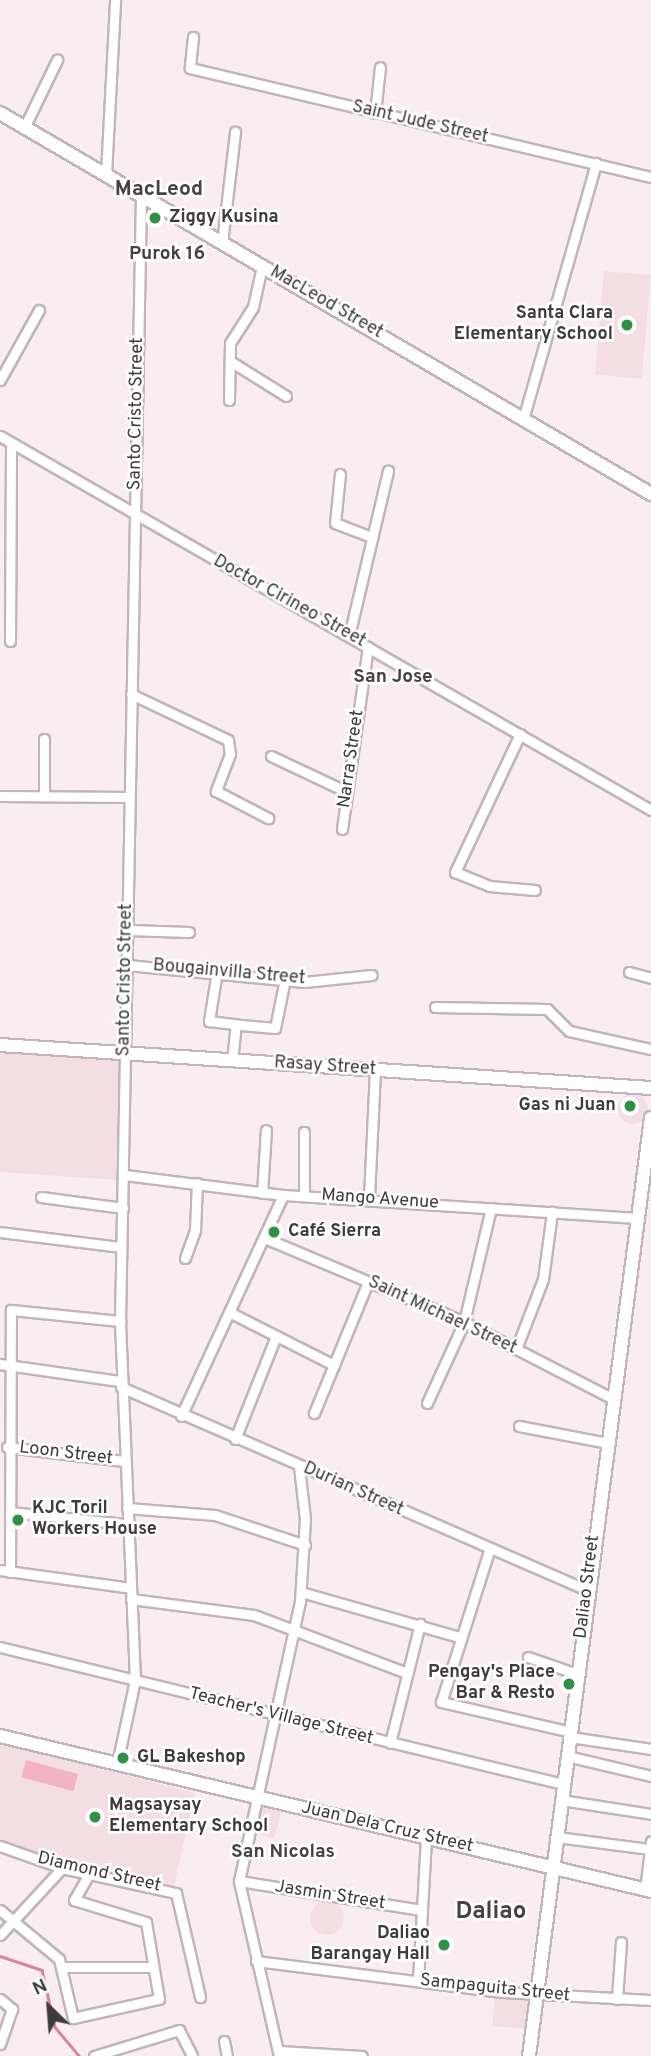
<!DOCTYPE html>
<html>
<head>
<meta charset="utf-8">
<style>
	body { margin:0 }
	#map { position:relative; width:651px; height:2056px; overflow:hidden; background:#f9edf1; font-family:Overpass,sans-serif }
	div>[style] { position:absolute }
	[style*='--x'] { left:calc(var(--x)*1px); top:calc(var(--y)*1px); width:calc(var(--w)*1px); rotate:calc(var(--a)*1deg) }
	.built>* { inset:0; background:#f3dee4; transform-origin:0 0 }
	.round { border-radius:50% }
	.green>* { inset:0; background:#f2b3c7; transform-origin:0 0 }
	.stream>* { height:2.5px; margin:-1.25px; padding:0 1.25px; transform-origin:1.25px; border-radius:1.25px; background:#d685a1 }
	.roads { filter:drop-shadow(2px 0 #c1b5b9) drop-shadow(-2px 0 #c1b5b9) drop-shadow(0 2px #c1b5b9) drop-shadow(0 -2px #c1b5b9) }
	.street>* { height:9px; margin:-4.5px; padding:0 4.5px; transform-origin:4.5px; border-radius:4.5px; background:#fff }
	.secondary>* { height:12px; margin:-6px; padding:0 6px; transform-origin:6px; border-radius:6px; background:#fff }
	.dots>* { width:19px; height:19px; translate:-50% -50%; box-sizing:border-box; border:4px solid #fff; border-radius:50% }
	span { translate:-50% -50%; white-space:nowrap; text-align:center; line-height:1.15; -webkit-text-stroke:5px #fff; paint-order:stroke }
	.street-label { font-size:18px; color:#3f3a3c }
	.poi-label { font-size:18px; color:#3f3a3c; font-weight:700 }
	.left { translate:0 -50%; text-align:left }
	.right { translate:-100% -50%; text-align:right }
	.neighbourhood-label { font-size:19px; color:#4a4043; font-weight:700 }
	.quarter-label { font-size:21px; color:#4a4043; font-weight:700 }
	.district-label { font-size:24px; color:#4a4043; font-weight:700 }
	.north { position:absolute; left:14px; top:1972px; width:70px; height:70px; -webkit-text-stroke:5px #fff; paint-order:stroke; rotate:335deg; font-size:19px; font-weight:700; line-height:28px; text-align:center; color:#3f3a3c }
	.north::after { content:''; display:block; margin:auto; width:24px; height:32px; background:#3f3a3c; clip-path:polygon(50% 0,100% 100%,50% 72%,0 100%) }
</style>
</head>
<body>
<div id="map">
	<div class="built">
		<div style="left:604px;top:271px;width:47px;height:104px;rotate:5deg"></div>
		<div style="clip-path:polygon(0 1050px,119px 1061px,119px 1180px,0 1172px)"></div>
		<div class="round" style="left:618px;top:1094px;width:30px;height:30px"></div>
		<div style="clip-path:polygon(0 1743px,195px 1793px,174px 1886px,105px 1867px,66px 1864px,0 1841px)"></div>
		<div style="left:258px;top:1806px;width:24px;height:27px;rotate:15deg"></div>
		<div class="round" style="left:310px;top:1901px;width:34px;height:34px"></div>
		<div style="left:495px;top:1996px;width:35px;height:30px;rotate:5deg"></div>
	</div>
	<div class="green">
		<div style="left:26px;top:1760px;width:54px;height:18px;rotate:15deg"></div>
	</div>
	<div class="stream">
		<div style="--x:0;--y:1956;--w:44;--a:18.4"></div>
		<div style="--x:42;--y:1970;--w:58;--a:77.2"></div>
		<div style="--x:55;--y:2027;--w:38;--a:50"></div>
	</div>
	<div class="roads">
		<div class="street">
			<div style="--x:193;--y:37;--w:31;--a:96"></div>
			<div style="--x:190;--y:68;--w:474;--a:13.3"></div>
			<div style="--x:375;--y:113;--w:46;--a:-83.8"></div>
			<div style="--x:24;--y:128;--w:76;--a:-64.1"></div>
			<div style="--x:106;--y:174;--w:174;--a:-87"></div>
			<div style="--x:222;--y:243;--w:112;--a:-83.3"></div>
			<div style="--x:230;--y:361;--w:66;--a:32"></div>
			<div style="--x:0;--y:380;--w:80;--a:-60.9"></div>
			<div style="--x:229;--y:400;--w:57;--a:-89"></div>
			<div style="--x:230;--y:343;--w:43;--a:-57.4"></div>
			<div style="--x:253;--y:307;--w:42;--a:-77.6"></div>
			<div style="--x:524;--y:416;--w:263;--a:-74.1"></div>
			<div style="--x:0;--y:436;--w:751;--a:29.88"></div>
			<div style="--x:340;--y:474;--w:49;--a:95.8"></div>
			<div style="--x:335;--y:523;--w:40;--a:21"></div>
			<div style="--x:349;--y:636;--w:170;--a:-76.7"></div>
			<div style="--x:10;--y:641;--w:198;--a:-89.7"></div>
			<div style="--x:131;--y:694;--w:107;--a:25.4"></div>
			<div style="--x:228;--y:740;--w:14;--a:82"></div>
			<div style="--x:230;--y:754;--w:40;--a:111"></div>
			<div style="--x:216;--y:791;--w:59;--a:27.4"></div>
			<div style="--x:520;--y:734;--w:153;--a:115.2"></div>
			<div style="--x:455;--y:872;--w:37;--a:22"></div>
			<div style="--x:489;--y:886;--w:46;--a:5"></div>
			<div style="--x:271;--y:756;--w:84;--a:25.3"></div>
			<div style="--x:0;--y:796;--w:129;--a:0.4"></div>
			<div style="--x:44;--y:796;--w:57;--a:-90"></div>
			<div style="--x:342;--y:829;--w:184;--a:-81.9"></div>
			<div style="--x:128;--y:930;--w:61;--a:1.9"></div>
			<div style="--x:127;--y:965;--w:178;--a:5.5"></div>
			<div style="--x:304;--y:982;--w:68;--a:-5.9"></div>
			<div style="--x:217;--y:971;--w:51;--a:99.1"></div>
			<div style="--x:209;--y:1021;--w:32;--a:7"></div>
			<div style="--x:241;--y:1025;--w:34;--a:5"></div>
			<div style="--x:275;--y:1028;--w:50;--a:-78.5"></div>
			<div style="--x:629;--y:972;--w:23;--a:15"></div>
			<div style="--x:435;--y:1007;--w:112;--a:1"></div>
			<div style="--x:547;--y:1009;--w:31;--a:45"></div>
			<div style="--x:569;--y:1031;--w:84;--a:12.4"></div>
			<div style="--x:232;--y:1061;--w:36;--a:-84"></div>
			<div style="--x:125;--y:1175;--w:159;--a:7.2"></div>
			<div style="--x:283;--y:1195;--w:355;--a:3.7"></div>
			<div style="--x:262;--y:1193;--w:63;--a:-86.4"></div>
			<div style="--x:304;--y:1195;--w:63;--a:-90"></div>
			<div style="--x:41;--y:1197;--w:83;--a:7.6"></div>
			<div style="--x:369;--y:1197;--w:126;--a:-87.3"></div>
			<div style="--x:0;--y:1232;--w:122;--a:7.1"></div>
			<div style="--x:267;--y:1239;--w:214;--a:22.8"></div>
			<div style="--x:464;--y:1322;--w:168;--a:27.3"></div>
			<div style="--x:185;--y:1258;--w:30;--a:-70"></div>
			<div style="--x:195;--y:1230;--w:47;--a:-87.6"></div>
			<div style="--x:229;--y:1312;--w:118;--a:26.8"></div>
			<div style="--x:516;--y:1349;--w:75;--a:-68.9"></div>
			<div style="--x:543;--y:1279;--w:68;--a:-82.3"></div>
			<div style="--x:0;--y:1364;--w:121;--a:8.1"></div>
			<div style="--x:121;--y:1387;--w:508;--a:23.54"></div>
			<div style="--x:427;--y:1403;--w:89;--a:-65.4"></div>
			<div style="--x:464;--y:1322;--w:117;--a:-76.7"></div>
			<div style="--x:314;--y:1413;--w:142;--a:-67.6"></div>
			<div style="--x:181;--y:1416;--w:243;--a:-65.2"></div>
			<div style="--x:519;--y:1426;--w:91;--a:10.8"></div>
			<div style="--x:235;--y:1439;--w:111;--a:-68.3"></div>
			<div style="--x:7;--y:1447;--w:118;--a:6.8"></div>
			<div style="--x:127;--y:1508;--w:88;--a:4.5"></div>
			<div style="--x:215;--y:1515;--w:95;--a:18.4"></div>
			<div style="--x:10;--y:1512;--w:118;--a:5.9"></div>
			<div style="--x:489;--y:1551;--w:158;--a:107.6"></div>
			<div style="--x:441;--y:1702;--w:133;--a:13"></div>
			<div style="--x:0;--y:1570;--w:132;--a:7.8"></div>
			<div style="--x:10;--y:1572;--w:262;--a:-89.8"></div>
			<div style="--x:11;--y:1310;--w:110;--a:5.8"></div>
			<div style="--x:301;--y:1592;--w:164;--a:15.9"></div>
			<div style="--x:131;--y:1599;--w:124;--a:7.4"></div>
			<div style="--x:254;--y:1615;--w:160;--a:20.8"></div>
			<div style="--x:0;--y:1647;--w:579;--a:13.68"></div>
			<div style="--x:528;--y:1657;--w:52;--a:19.1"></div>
			<div style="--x:570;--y:1737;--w:82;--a:8.4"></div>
			<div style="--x:390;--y:1743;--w:123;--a:-75.9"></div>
			<div style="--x:567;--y:1756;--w:86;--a:13.4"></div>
			<div style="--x:117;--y:1764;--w:86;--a:-77.9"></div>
			<div style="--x:135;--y:1680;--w:359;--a:-92.4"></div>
			<div style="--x:120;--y:1321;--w:1127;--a:-88.93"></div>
			<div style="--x:561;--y:1800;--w:91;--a:8.8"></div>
			<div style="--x:557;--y:1837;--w:94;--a:7.4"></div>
			<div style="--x:0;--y:1846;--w:66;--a:19.5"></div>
			<div style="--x:62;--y:1868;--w:117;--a:12.4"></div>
			<div style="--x:176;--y:1893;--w:107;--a:77"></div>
			<div style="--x:239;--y:1881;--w:185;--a:9"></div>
			<div style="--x:645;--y:1890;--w:49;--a:-83"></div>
			<div style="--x:0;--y:1910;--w:77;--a:39.7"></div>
			<div style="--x:59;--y:1959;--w:61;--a:76.7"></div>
			<div style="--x:73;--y:2018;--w:88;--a:-12.5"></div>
			<div style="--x:159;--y:1999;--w:78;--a:-99.6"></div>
			<div style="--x:146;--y:1922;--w:75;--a:-163"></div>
			<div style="--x:74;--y:1900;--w:34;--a:-60"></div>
			<div style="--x:0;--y:1935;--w:91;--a:-47.2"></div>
			<div style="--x:256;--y:1961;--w:248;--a:7.2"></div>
			<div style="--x:502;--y:1992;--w:149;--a:3.1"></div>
			<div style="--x:62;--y:1967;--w:91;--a:0"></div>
			<div style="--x:418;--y:1981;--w:145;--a:-86.8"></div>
			<div style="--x:0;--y:1999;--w:16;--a:40"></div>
			<div style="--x:12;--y:2009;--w:37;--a:109"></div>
			<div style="--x:617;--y:1999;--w:57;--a:-86"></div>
			<div style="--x:224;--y:2041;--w:15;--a:79"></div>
			<div style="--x:279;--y:2051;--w:83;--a:3.4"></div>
			<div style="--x:94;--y:2056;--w:89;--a:-17"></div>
			<div style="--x:179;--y:2030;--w:29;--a:63"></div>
			<div style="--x:279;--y:2056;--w:180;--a:-102.9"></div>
			<div style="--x:239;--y:1881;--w:287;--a:-77.7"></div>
			<div style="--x:300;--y:1601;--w:82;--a:-86.5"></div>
			<div style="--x:305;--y:1519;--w:53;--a:-96.5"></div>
		</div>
		<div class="secondary">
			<div style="--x:0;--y:113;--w:754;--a:30.34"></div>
			<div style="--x:0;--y:1045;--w:652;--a:3.78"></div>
			<div style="--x:0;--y:1736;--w:669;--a:13.39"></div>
			<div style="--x:529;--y:2056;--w:946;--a:-82.59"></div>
		</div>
	</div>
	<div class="dots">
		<div style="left:155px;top:218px;background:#2e9145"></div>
		<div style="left:627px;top:325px;background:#2e9145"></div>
		<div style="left:630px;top:1106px;background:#2e9145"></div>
		<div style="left:274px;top:1232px;background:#2e9145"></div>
		<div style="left:18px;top:1520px;background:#2e9145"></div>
		<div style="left:569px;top:1684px;background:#2e9145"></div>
		<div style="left:123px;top:1758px;background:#2e9145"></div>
		<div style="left:95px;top:1817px;background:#2e9145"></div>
		<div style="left:444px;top:1945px;background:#2e9145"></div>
	</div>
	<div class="street-label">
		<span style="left:420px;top:123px;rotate:13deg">Saint Jude Street</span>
		<span style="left:326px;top:303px;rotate:30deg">MacLeod Street</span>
		<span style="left:137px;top:414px;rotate:-89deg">Santo Cristo Street</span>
		<span style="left:289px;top:602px;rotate:29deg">Doctor Cirineo Street</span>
		<span style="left:352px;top:759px;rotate:-82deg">Narra Street</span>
		<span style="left:229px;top:973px;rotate:5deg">Bougainvilla Street</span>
		<span style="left:126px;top:980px;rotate:-89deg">Santo Cristo Street</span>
		<span style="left:325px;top:1067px;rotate:4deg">Rasay Street</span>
		<span style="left:380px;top:1200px;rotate:4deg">Mango Avenue</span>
		<span style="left:442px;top:1316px;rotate:25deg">Saint Michael Street</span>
		<span style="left:66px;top:1454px;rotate:7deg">Loon Street</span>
		<span style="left:353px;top:1490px;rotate:24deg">Durian Street</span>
		<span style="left:588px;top:1587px;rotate:-83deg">Daliao Street</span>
		<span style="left:281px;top:1717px;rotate:14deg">Teacher's Village Street</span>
		<span style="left:387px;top:1828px;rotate:13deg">Juan Dela Cruz Street</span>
		<span style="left:99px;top:1873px;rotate:13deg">Diamond Street</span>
		<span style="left:330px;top:1896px;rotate:9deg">Jasmin Street</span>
		<span style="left:495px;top:1989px;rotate:6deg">Sampaguita Street</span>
	</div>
	<div class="poi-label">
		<span class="left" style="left:169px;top:218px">Ziggy Kusina</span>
		<span class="right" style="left:613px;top:325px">Santa Clara<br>Elementary School</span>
		<span class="right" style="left:616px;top:1106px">Gas ni Juan</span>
		<span class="left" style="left:288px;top:1232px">Café Sierra</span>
		<span class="left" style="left:32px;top:1520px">KJC Toril<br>Workers House</span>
		<span class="right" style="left:555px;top:1684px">Pengay's Place<br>Bar &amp; Resto</span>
		<span class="left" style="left:137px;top:1758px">GL Bakeshop</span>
		<span class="left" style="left:109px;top:1817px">Magsaysay<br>Elementary School</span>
		<span class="right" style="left:430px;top:1945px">Daliao<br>Barangay Hall</span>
	</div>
	<div class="neighbourhood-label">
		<span style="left:167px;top:255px">Purok 16</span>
		<span style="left:393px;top:678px">San Jose</span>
		<span style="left:283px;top:1853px">San Nicolas</span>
	</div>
	<div class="quarter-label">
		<span style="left:159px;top:190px">MacLeod</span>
	</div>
	<div class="district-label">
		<span style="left:491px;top:1913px">Daliao</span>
	</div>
	<div class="north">N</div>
</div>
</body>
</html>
